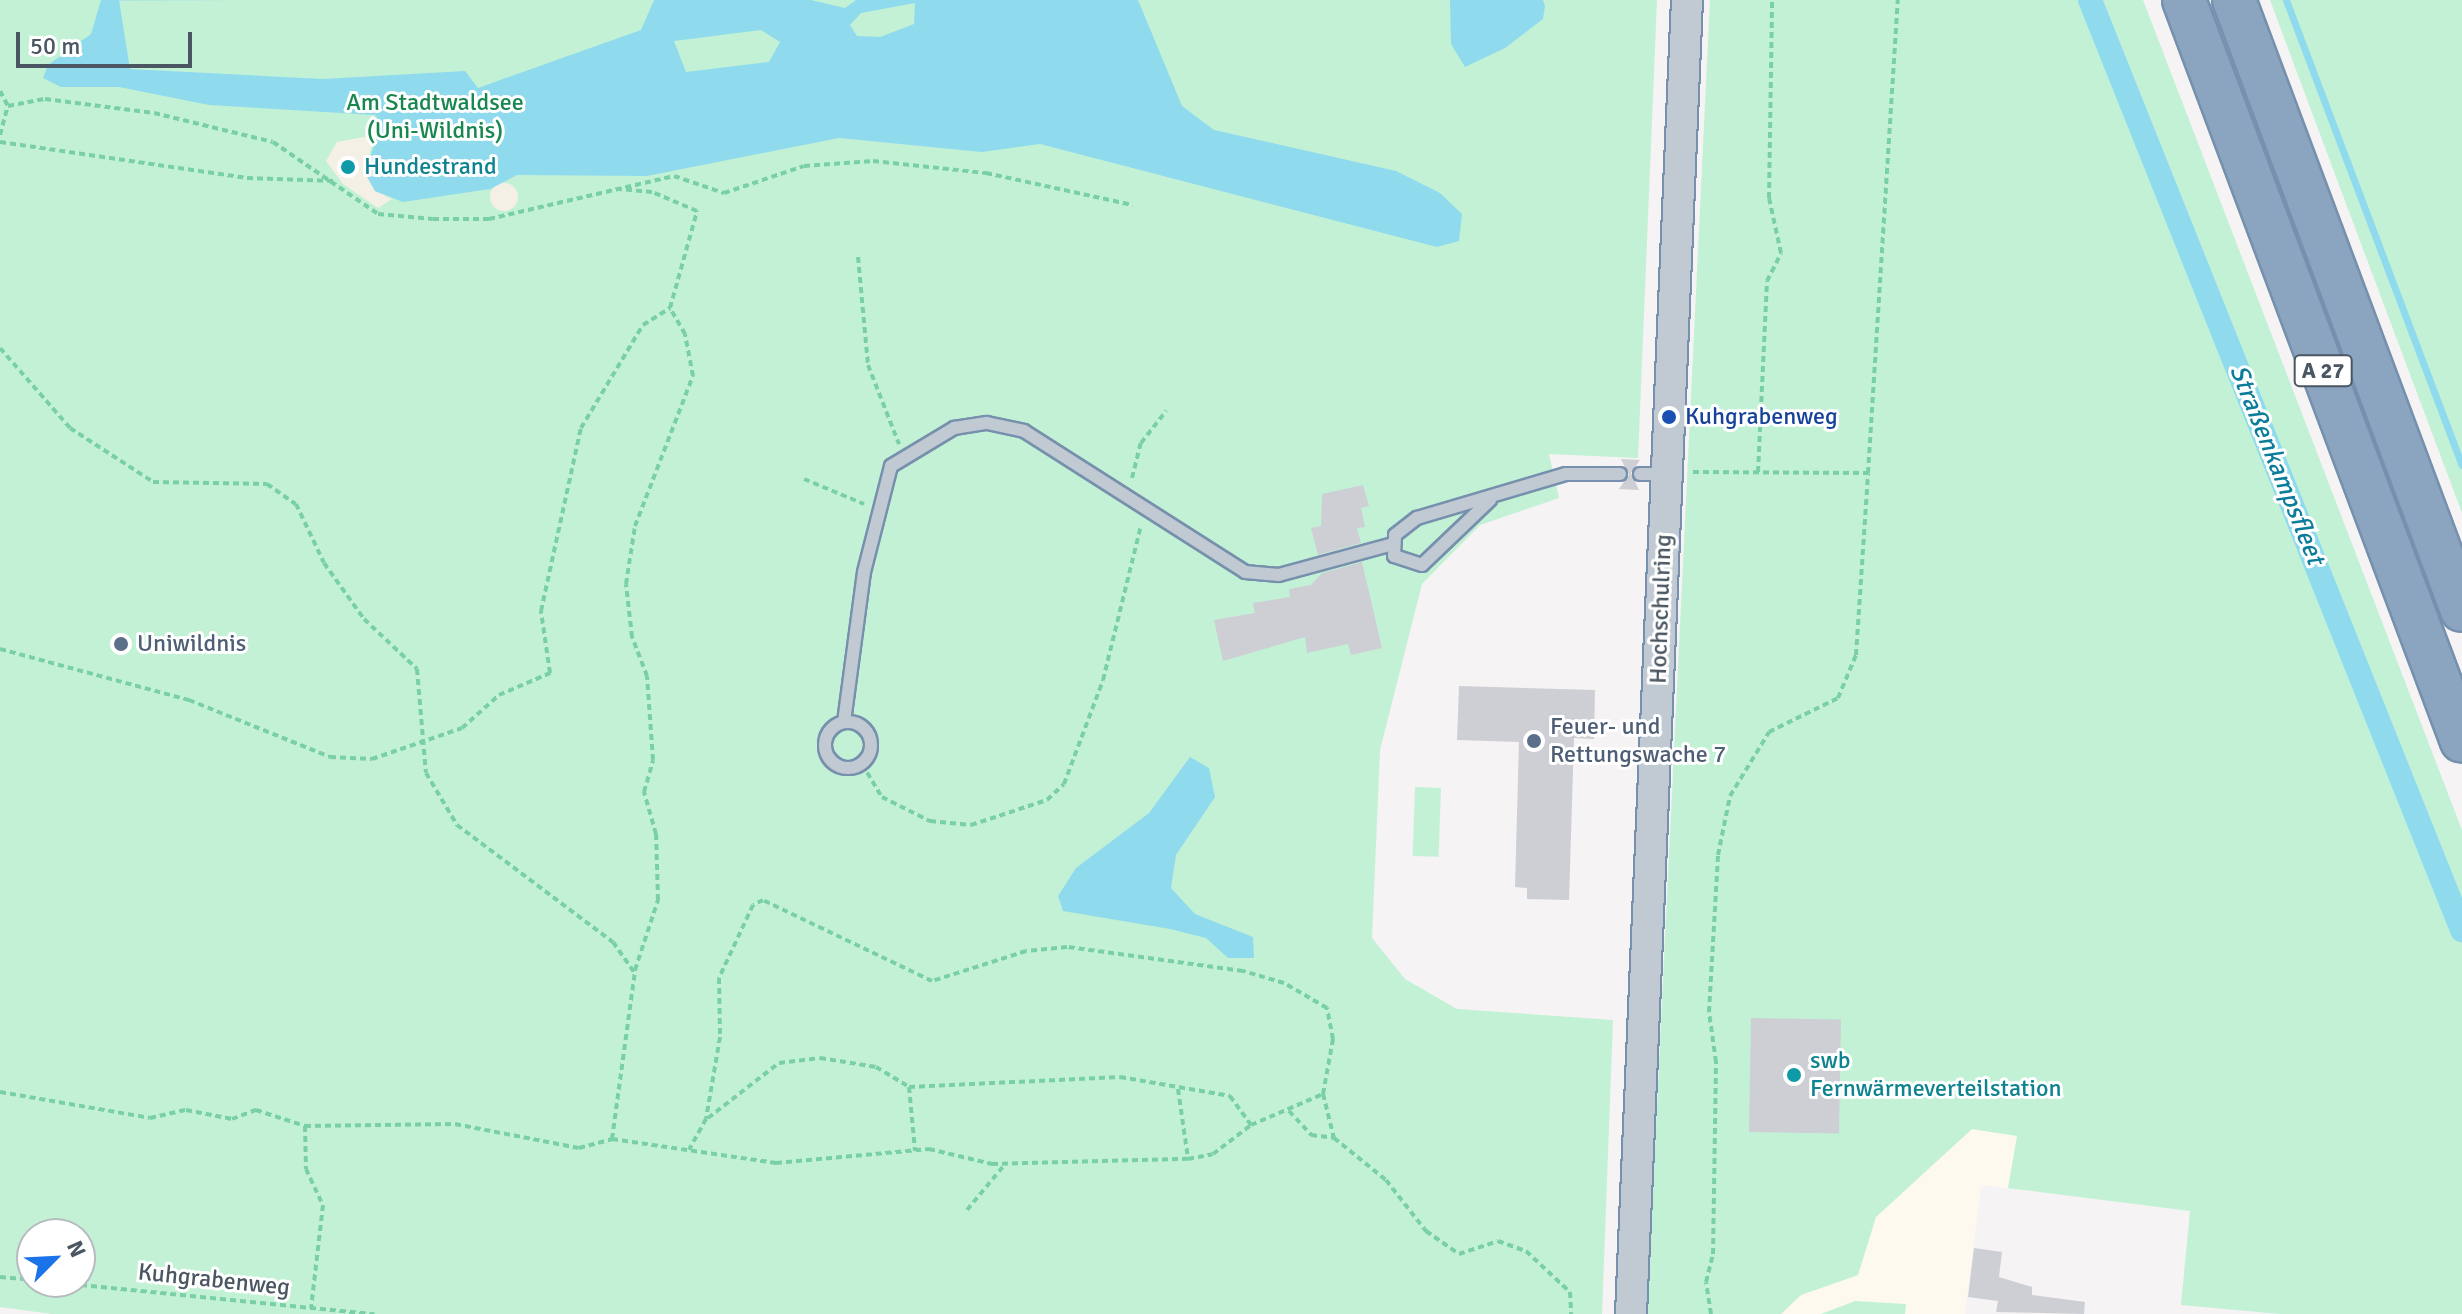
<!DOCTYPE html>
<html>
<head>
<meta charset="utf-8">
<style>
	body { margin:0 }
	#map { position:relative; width:2462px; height:1314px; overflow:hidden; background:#f5f3f3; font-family:Signika,sans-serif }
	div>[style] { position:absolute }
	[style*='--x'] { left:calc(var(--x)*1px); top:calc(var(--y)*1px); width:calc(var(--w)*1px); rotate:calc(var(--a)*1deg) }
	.commercial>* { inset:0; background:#fdf9ef }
	.green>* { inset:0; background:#c3f1d5; transform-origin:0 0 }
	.sand>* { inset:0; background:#f5f0e5 }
	.round { border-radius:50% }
	.water>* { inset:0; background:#90daee }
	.stream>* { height:7px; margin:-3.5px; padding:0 3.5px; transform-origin:3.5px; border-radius:3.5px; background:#90daee }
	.canal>* { height:24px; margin:-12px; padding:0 12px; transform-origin:12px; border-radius:12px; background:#90daee }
	.building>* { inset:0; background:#cdcfd5; transform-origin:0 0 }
	.path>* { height:4px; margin-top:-2px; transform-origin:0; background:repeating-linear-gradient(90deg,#7ad0a6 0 6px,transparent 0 10px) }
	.roads { filter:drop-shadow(2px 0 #7690ad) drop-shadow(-2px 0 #7690ad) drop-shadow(0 2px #7690ad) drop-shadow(0 -2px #7690ad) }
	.service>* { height:12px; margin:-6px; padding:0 6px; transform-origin:6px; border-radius:6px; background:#c1cad2 }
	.service>.ring { margin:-6px; padding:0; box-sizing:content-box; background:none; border:12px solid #c1cad2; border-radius:50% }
	.tertiary>* { height:30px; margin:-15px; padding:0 15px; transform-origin:15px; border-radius:15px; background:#c1cad2 }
	.motorway>* { height:42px; margin:-21px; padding:0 21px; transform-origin:21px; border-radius:21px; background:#8ba5c1 }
	.dots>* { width:22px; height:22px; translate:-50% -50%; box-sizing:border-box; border:4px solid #fff; border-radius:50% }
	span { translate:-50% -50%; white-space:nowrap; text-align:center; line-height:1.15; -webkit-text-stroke:6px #fff; paint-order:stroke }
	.shield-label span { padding:2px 6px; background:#fff; border:2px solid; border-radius:6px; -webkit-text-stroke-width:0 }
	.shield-label { font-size:22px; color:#4a5661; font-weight:700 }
	.park-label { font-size:24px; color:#17864f }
	.culture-label { font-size:24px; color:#0d838f }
	.left { translate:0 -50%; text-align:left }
	.transit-label { font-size:24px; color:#164399 }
	.street-label { font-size:24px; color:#4a5661 }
	.service-label { font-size:24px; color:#4e5e75 }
	.water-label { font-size:26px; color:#0c7c9b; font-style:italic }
	.north { position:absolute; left:16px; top:1218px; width:80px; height:80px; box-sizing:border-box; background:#fff; border:2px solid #b7bbc0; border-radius:50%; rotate:66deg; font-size:22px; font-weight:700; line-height:32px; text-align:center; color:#4a5661 }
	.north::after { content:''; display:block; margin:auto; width:28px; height:36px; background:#1a73e8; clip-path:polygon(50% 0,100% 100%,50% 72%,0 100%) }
	.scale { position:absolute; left:16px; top:32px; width:176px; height:36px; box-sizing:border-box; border:4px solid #4a5661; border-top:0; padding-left:10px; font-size:24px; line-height:28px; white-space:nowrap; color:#4a5661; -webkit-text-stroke:6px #fff; paint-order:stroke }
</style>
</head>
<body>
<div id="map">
	<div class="commercial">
		<div style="clip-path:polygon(1972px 1129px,2017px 1136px,2008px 1188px,1981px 1185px,1965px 1314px,1781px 1314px,1801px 1295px,1858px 1275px,1876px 1217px)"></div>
	</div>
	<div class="green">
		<div style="clip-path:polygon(evenodd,0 0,1657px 0,1638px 458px,1549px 454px,1559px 498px,1480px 525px,1422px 584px,1380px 750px,1372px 938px,1405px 979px,1457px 1009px,1613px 1020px,1602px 1314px,52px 1314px,0 1307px,0 0,32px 1234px,80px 1234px,80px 1282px,32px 1282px,32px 1234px)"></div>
		<div style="clip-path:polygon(1710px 0,2143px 0,2462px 830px,2462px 1314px,2280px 1314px,2181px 1305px,2190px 1211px,2008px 1188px,2017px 1136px,1972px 1129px,1876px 1217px,1858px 1275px,1801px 1295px,1781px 1314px,1647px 1314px)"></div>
		<div style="clip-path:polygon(2270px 0,2462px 0,2462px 513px,2342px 193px)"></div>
		<div style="left:1415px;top:787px;width:26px;height:69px;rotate:2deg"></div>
		<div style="clip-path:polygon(1855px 1301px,1906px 1304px,1905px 1314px,1821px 1314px)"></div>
	</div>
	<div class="sand">
		<div style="clip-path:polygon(374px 135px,365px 173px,375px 191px,392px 199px,378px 208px,343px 184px,326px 161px,337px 142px)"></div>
		<div class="round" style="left:490px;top:183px;width:28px;height:28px"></div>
	</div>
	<div class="water">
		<div style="clip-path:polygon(evenodd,101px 0,119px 0,130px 69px,323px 79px,465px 71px,478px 88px,641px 30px,654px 0,811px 0,845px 8px,856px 0,1138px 0,1182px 106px,1214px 130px,1396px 171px,1440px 193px,1462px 214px,1459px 241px,1437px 247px,1040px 144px,982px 152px,839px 138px,647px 176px,517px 175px,490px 189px,403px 202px,375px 191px,365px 173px,381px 123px,375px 115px,209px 105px,119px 87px,61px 87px,43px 78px,48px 65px,91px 34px,101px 0,915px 3px,914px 24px,880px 37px,857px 36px,850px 25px,861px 13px,915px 3px,101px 0,761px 30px,780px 42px,769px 62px,686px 72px,674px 41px,761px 30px)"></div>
		<div style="clip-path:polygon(1450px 0,1543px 0,1545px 6px,1543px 19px,1505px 48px,1465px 67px,1451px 44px)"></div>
		<div style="clip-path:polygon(1190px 757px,1209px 768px,1215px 797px,1176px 855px,1171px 888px,1195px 914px,1253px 937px,1254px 958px,1228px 958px,1206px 938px,1170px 929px,1063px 911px,1058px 896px,1076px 868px,1149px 813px)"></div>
	</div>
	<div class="stream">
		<div style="--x:2286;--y:0;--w:497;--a:69.3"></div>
	</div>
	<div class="canal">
		<div style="--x:2090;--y:0;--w:1002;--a:68.2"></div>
	</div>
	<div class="building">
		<div style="clip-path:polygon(1621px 459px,1640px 460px,1631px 473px,1639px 490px,1619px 489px,1629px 475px)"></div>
		<div style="clip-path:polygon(1363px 485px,1369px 506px,1361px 508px,1365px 527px,1357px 528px,1361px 543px,1318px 555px,1311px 528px,1321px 526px,1322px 494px)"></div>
		<div style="clip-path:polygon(1362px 562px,1382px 648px,1351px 655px,1348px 644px,1307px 653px,1305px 637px,1223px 661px,1214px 620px,1255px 613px,1253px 603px,1290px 597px,1289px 589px,1311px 585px,1322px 573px)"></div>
		<div style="clip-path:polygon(1459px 686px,1595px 690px,1594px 739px,1574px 738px,1569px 900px,1527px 899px,1527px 888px,1515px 887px,1519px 742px,1457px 740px)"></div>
		<div style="left:1751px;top:1018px;width:90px;height:114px;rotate:1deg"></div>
		<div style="clip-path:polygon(1974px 1248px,2002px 1252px,1999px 1277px,2032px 1287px,2032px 1295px,2085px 1302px,2084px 1314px,1996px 1312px,1998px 1301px,1968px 1297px)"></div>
	</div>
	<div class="path">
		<div style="--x:0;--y:91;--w:17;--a:62"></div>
		<div style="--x:0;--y:135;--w:30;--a:-75"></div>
		<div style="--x:8;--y:106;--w:38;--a:-11"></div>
		<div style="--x:45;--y:99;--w:110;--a:7.3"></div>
		<div style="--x:154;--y:113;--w:122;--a:13.7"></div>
		<div style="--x:273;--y:142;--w:127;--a:34.4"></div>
		<div style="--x:378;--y:214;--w:55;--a:5.2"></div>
		<div style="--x:433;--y:219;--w:56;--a:0"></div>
		<div style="--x:489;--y:219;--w:190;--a:-13.1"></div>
		<div style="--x:674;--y:176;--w:53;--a:18.8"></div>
		<div style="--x:724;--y:193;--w:84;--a:-18.6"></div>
		<div style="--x:804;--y:166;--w:69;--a:-4.1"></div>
		<div style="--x:873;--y:161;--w:114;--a:6.1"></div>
		<div style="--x:986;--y:173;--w:150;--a:12.3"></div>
		<div style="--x:0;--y:142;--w:250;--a:8.3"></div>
		<div style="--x:247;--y:178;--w:87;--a:2"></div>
		<div style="--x:858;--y:257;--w:108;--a:84.7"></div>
		<div style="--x:868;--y:365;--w:85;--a:68.6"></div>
		<div style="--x:0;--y:348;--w:106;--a:48.8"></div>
		<div style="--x:70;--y:428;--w:99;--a:33"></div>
		<div style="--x:153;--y:482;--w:114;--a:1"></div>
		<div style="--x:267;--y:484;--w:35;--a:35"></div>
		<div style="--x:296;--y:504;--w:65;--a:64.6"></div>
		<div style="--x:324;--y:563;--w:69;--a:54.5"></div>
		<div style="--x:364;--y:619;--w:73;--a:43.3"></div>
		<div style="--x:417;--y:669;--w:104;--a:85.1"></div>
		<div style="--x:426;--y:773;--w:61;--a:59.2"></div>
		<div style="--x:457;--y:825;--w:195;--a:36.9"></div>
		<div style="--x:613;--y:942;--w:39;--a:55"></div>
		<div style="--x:1693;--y:472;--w:175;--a:0.3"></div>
		<div style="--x:1868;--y:473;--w:474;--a:-86.4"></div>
		<div style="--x:1758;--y:472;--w:191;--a:-87.3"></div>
		<div style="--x:1767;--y:281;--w:31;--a:-63"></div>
		<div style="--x:1781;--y:253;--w:56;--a:-102.3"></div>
		<div style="--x:1769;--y:198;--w:198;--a:-89.1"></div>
		<div style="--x:1132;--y:478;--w:36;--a:-76"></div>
		<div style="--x:1141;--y:443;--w:41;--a:-52"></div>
		<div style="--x:804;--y:479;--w:65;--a:22.6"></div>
		<div style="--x:0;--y:649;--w:196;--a:15.1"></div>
		<div style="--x:189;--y:700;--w:152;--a:22"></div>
		<div style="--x:330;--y:757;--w:42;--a:2.7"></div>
		<div style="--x:372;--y:759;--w:95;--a:-19"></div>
		<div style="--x:462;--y:728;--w:50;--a:-41.7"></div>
		<div style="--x:499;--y:695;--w:56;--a:-23.3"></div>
		<div style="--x:550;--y:673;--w:63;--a:-98.3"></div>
		<div style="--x:541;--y:611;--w:187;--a:-77.7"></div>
		<div style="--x:581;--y:428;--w:120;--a:-59"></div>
		<div style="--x:643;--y:325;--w:32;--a:-32"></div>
		<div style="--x:862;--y:764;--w:39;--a:59"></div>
		<div style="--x:882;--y:797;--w:54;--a:26.6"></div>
		<div style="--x:930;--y:821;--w:41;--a:5.6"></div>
		<div style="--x:971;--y:825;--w:80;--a:-18.2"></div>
		<div style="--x:1047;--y:800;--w:23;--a:-43"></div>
		<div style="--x:1064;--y:784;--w:111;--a:-69.4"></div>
		<div style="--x:1103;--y:680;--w:160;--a:-76.2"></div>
		<div style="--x:909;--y:1087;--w:64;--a:84.6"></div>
		<div style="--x:1178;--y:1089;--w:70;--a:81.8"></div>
		<div style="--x:0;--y:1092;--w:152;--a:9.8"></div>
		<div style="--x:150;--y:1118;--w:37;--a:-13"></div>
		<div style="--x:186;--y:1110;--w:47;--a:11.1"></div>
		<div style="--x:232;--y:1119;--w:26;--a:-21"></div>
		<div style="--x:256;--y:1110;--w:52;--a:18.1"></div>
		<div style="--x:305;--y:1126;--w:150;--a:-0.8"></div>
		<div style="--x:455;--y:1124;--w:126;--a:11"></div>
		<div style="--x:579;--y:1148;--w:34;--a:-15"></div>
		<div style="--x:612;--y:1139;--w:171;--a:-82.2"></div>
		<div style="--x:635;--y:970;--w:74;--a:-71.8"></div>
		<div style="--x:658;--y:900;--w:66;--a:-91.7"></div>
		<div style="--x:656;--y:834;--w:44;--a:-105.9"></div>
		<div style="--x:644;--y:792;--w:33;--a:-74"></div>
		<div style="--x:653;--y:760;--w:84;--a:-94.1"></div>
		<div style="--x:647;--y:676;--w:42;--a:-111"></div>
		<div style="--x:632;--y:637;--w:53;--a:-96.5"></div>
		<div style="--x:626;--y:584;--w:59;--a:-81.2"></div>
		<div style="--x:635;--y:526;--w:161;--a:-68.9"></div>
		<div style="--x:693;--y:376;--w:43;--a:-100.8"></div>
		<div style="--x:685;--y:334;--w:30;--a:-120"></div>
		<div style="--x:670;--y:308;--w:101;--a:-74.4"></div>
		<div style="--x:697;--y:211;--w:49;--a:-157.1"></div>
		<div style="--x:652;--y:192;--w:33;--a:-175"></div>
		<div style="--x:1323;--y:1094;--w:45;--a:76"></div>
		<div style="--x:1289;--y:1111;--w:33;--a:47"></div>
		<div style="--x:1311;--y:1135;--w:23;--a:7"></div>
		<div style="--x:1334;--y:1138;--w:67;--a:38.9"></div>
		<div style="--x:1386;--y:1180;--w:65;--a:51.9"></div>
		<div style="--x:1426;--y:1231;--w:40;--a:34.9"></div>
		<div style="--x:1459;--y:1254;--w:41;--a:-18.4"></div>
		<div style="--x:1498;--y:1241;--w:30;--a:20"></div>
		<div style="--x:1526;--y:1251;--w:60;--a:43"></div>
		<div style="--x:1570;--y:1292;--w:22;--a:87"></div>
		<div style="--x:708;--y:1118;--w:90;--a:-37.8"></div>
		<div style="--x:779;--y:1063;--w:41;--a:-7"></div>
		<div style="--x:820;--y:1058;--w:57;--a:9.1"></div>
		<div style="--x:876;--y:1067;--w:39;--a:31"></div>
		<div style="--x:909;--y:1087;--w:211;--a:-2.7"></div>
		<div style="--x:1120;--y:1077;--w:112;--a:9.8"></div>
		<div style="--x:1230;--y:1096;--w:36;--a:54"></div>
		<div style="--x:305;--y:1126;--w:43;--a:88.7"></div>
		<div style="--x:306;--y:1169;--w:40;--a:65"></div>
		<div style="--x:323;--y:1205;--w:104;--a:96.6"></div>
		<div style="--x:612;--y:1139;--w:166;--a:8.3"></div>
		<div style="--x:776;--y:1163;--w:154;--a:-5.2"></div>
		<div style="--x:929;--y:1149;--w:65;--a:13.4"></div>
		<div style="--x:992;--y:1164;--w:196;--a:-1.5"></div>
		<div style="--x:1188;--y:1159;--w:25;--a:-11"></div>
		<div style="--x:1213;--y:1154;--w:48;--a:-37.3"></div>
		<div style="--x:1251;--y:1125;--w:78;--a:-23.3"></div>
		<div style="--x:1323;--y:1094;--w:56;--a:-79.7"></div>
		<div style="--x:1333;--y:1039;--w:32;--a:-101"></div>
		<div style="--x:1327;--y:1008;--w:50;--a:-149.8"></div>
		<div style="--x:1284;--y:983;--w:43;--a:-163.7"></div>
		<div style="--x:1243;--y:971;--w:178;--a:-172.2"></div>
		<div style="--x:1067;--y:947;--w:41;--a:174.4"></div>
		<div style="--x:1026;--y:951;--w:99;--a:162.3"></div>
		<div style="--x:932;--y:981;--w:187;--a:-154.4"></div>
		<div style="--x:763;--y:900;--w:11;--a:153"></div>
		<div style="--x:753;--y:905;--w:81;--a:115"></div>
		<div style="--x:719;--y:978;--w:59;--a:89"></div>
		<div style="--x:720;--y:1037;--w:83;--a:99.7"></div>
		<div style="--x:706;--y:1119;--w:35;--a:119"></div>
		<div style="--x:967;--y:1210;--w:61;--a:-50.3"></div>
		<div style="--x:0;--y:1277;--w:32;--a:5"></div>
		<div style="--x:51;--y:1282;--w:325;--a:5.7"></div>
		<div style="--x:1711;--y:1314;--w:32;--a:-99"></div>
		<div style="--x:1706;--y:1282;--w:29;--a:-76"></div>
		<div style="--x:1713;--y:1254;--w:192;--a:-89.1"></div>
		<div style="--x:1716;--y:1062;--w:50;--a:-98"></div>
		<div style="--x:1709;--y:1012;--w:157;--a:-86.7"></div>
		<div style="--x:1718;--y:855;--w:60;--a:-78.5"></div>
		<div style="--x:1730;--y:796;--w:75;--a:-58.6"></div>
		<div style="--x:1769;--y:732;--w:77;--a:-26.2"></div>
		<div style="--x:1838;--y:698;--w:47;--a:-67.3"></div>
		<div style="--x:1856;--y:655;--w:182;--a:-86.2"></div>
	</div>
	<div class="roads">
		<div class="service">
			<div style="--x:1640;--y:474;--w:27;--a:0"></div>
			<div style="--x:1490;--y:500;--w:94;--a:136.3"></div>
			<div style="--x:1422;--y:565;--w:29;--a:-162"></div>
			<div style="--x:1394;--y:556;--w:21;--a:-87"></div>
			<div style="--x:1395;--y:535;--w:28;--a:-38"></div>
			<div style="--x:1417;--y:518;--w:155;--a:-16.5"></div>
			<div style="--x:1566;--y:474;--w:54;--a:0"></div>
			<div style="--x:844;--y:722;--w:151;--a:-82.4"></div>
			<div style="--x:864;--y:572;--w:109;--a:-75.7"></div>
			<div style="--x:891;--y:466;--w:74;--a:-31.1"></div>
			<div style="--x:954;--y:428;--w:33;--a:-9"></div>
			<div style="--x:987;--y:423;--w:38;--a:12"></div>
			<div style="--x:1024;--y:431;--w:262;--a:32.5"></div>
			<div style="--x:1245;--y:572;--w:34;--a:5"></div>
			<div style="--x:1279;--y:575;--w:118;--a:-15.2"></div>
			<div class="ring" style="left:825px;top:722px;width:34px;height:34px"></div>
		</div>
		<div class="tertiary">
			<div style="--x:1631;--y:1314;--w:1315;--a:-87.56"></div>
		</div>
		<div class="motorway">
			<div style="--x:2184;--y:0;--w:791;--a:69.44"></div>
			<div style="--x:2234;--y:0;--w:651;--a:69.51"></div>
		</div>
	</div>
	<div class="dots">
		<div style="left:348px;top:167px;background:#0f9aa8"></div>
		<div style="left:1669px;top:417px;background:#1a4fb4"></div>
		<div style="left:121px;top:644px;background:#5c6f8a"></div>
		<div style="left:1534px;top:741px;background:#5c6f8a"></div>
		<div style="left:1794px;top:1075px;background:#0f9aa8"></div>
	</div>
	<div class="shield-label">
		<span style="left:2323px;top:371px">A 27</span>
	</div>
	<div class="park-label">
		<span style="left:435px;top:117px">Am Stadtwaldsee<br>(Uni-Wildnis)</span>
	</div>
	<div class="culture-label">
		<span class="left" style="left:364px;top:167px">Hundestrand</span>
		<span class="left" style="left:1810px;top:1075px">swb<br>Fernwärmeverteilstation</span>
	</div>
	<div class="transit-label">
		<span class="left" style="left:1685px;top:417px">Kuhgrabenweg</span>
	</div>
	<div class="street-label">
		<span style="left:1661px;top:609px;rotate:-88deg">Hochschulring</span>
		<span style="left:214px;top:1280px;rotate:6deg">Kuhgrabenweg</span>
	</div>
	<div class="service-label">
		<span class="left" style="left:137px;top:644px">Uniwildnis</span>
		<span class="left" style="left:1550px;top:741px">Feuer- und<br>Rettungswache 7</span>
	</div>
	<div class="water-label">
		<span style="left:2276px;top:465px;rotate:68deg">Straßenkampsfleet</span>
	</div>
	<div class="north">N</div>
	<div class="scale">50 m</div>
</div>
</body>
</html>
